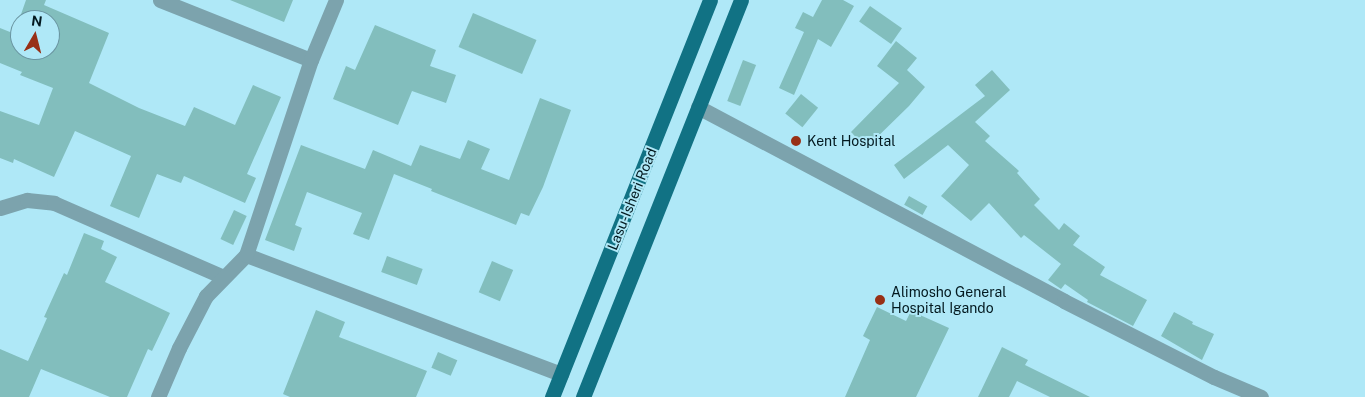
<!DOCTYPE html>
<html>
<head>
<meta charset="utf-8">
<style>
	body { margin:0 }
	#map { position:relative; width:1365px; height:397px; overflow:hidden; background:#afe8f7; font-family:"Public Sans",sans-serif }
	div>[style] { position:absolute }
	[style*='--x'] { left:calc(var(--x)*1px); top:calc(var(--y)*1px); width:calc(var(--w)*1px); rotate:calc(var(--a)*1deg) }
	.building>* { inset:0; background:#82bebd; transform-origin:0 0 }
	.minor>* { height:15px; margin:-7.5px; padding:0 7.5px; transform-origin:7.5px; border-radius:7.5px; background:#7ca3ad }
	.major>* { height:15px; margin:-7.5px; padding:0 7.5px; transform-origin:7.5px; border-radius:7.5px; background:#117284 }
	.dots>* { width:14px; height:14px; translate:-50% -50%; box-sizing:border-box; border:2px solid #afe8f7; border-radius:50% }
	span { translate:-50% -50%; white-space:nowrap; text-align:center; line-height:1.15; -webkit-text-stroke:4px #afe8f7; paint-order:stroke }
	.poi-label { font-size:14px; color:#03191f }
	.left { translate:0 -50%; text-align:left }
	.street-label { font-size:14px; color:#03191f }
	.north { position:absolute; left:10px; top:10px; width:50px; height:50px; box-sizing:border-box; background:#afe8f7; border:1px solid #6a95a1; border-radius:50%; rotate:8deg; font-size:14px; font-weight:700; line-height:20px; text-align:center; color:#03191f }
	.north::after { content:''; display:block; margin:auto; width:18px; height:22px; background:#983016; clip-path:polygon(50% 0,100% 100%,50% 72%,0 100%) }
</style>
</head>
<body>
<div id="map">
	<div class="building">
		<div style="clip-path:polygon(26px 0,46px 0,44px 5px,109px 33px,89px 83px,139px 108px,185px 126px,194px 107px,235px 125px,253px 85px,281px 97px,247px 174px,256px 178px,245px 203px,184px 176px,181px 183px,157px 174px,139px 218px,110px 206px,131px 156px,75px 131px,54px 177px,14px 159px,13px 163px,0 158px,0 111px,39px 125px,53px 88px,20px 75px,22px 72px,0 63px,0 28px,20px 36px,20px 50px,50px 50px,50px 20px,19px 20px)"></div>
		<div style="clip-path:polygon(230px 0,293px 0,284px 22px)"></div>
		<div style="clip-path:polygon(822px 0,843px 0,854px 6px,831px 47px,818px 39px,794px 95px,779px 88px,804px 32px,795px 28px,803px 12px,813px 17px)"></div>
		<div style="left:870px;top:6px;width:39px;height:19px;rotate:35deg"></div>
		<div style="left:473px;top:13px;width:69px;height:37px;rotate:23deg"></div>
		<div style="clip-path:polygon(375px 25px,436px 50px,430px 66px,456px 75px,446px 103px,412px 91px,398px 125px,333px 99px,346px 66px,355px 70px)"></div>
		<div style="clip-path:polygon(896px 41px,917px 58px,907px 70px,925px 87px,909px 106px,866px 148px,851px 132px,899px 83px,877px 66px)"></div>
		<div style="left:743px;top:60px;width:14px;height:44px;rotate:21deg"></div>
		<div style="clip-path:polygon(992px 70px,1010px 90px,975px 122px,990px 136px,985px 141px,1019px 171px,1017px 173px,1040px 199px,1034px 205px,1059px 230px,1064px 223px,1080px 236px,1073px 245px,1105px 267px,1100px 275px,1147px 300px,1133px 326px,1087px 302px,1088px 300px,1065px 284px,1061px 289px,1048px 280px,1061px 264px,1024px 235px,1021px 238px,989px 203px,971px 221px,941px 196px,969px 165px,948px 145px,904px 179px,894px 165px,985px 96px,975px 85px)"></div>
		<div style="left:801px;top:94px;width:22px;height:25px;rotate:39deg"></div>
		<div style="clip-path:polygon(540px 98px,571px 110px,543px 187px,529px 216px,521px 213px,516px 225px,431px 191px,432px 189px,394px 174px,369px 240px,353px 234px,362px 213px,307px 192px,295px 225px,302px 228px,294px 251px,265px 240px,301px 145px,365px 169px,373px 150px,411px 166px,420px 145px,460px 159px,468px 140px,490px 149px,481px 169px,509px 180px)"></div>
		<div style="left:909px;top:196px;width:21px;height:10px;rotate:29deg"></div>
		<div style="left:234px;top:210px;width:14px;height:32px;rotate:25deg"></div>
		<div style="clip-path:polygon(84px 233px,104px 241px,101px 249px,117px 257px,105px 282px,170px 313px,152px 351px,148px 349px,127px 397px,110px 397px,41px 369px,29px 397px,0 397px,0 349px,28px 361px,47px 318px,44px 317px,64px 273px,67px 275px)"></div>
		<div style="left:387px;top:256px;width:38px;height:17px;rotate:20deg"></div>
		<div style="left:492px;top:261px;width:23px;height:34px;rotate:23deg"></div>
		<div style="clip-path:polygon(877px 307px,906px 321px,911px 311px,949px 328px,916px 397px,845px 397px,870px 340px,863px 336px)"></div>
		<div style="clip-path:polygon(316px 310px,345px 322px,339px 337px,427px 371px,416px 397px,290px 397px,283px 394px)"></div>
		<div style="clip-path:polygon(1174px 312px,1193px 322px,1192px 324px,1214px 334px,1202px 360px,1161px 336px)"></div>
		<div style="clip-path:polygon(1002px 347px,1028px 360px,1025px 365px,1090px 397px,1050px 397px,1017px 381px,1009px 397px,978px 397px)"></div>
		<div style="left:438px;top:352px;width:21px;height:17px;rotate:23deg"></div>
	</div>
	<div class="minor">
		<div style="--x:160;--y:0;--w:162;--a:21.7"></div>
		<div style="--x:698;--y:107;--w:414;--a:27.9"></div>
		<div style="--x:1064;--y:301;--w:168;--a:26.9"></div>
		<div style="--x:1214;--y:377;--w:51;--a:23.1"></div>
		<div style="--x:0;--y:208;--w:28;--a:-17"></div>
		<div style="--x:27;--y:200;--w:27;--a:6"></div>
		<div style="--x:54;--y:203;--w:184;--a:23.6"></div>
		<div style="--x:246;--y:255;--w:337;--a:20.7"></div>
		<div style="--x:158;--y:397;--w:53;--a:-66.8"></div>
		<div style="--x:179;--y:348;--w:59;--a:-62.6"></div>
		<div style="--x:206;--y:296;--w:57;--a:-45.7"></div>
		<div style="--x:246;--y:255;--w:206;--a:-71.6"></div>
		<div style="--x:311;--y:60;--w:65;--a:-67.4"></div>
	</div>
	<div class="major">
		<div style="--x:552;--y:397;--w:427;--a:-68.3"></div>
		<div style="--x:583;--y:397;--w:427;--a:-68.3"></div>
	</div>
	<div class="dots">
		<div style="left:796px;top:141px;background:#983016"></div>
		<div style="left:880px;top:300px;background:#983016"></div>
	</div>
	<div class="poi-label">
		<span class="left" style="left:807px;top:141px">Kent Hospital</span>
		<span class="left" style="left:891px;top:300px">Alimosho General<br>Hospital Igando</span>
	</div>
	<div class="street-label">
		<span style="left:632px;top:199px;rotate:-68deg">Lasu-Isheri Road</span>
	</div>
	<div class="north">N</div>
</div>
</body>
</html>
